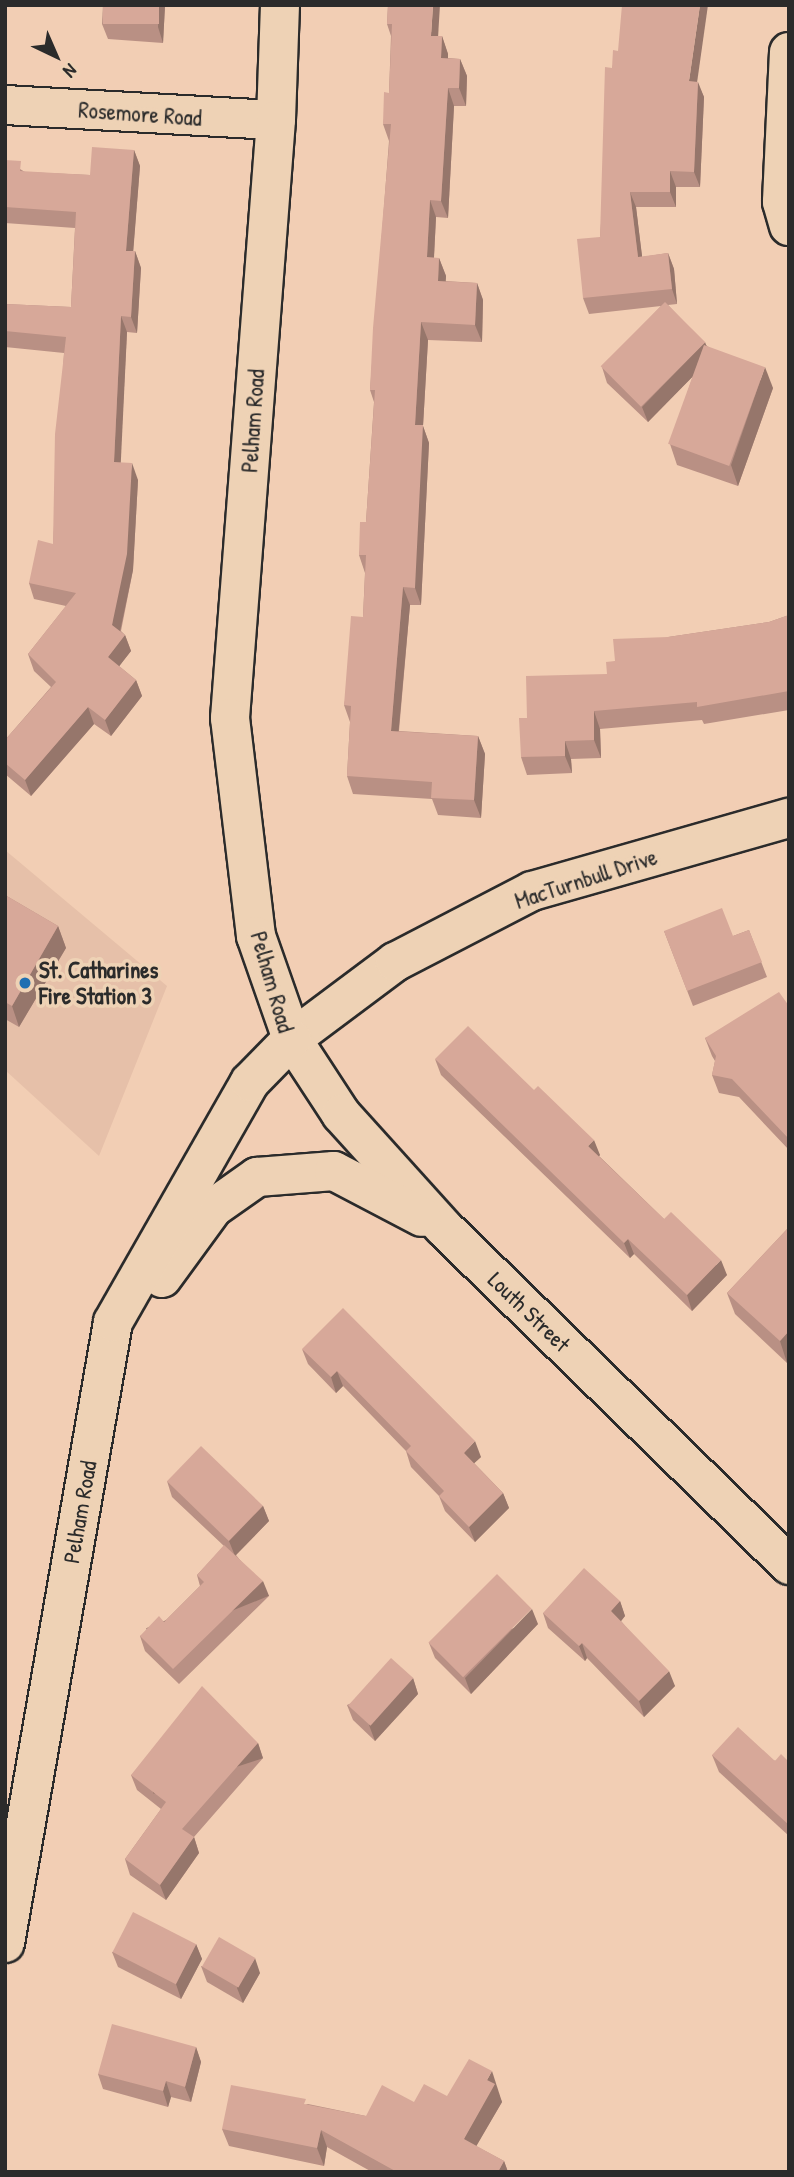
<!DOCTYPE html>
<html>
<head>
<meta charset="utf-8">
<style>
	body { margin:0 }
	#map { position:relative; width:794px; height:2177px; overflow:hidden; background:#f2ceb4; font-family:"Patrick Hand",sans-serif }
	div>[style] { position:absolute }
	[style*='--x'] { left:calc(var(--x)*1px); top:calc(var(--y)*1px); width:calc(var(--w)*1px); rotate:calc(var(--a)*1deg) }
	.built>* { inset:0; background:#e6c0a9 }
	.roads { filter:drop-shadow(2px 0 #2b2b2b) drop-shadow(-2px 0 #2b2b2b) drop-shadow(0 2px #2b2b2b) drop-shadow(0 -2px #2b2b2b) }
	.minor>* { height:38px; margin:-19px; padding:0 19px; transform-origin:19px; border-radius:19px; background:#eed2b5 }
	.major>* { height:38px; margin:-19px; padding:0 19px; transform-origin:19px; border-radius:19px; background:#eed2b5 }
	.wall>* { inset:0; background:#b99084 }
	.shaded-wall>* { inset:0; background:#96766b; transform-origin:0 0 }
	.building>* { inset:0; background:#d7a899; transform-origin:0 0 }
	.dots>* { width:19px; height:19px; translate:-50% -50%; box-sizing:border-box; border:4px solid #eed2b5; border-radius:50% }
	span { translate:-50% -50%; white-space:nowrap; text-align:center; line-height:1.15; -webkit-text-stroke:7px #eed2b5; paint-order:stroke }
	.street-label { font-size:23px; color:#2b2b2b }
	.poi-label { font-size:23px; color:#2b2b2b; font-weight:700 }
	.left { translate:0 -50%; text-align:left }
	.frame { position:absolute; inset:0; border:7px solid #2b2b2b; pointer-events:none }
	.north { position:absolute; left:21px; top:21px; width:70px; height:70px; -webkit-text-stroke:5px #eed2b5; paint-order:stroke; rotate:136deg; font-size:19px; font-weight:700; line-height:28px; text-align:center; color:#2b2b2b }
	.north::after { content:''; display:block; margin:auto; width:24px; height:32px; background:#2b2b2b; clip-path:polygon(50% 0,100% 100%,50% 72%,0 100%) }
</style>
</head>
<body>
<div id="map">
	<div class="built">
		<div style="clip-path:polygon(5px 850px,167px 986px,99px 1156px,5px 1070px)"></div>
	</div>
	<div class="roads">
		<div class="minor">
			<div style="--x:789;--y:52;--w:150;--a:92.7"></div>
			<div style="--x:782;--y:202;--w:25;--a:74"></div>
			<div style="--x:5;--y:105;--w:271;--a:3.2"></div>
			<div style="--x:292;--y:1039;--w:129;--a:-36.8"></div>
			<div style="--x:395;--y:962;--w:154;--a:-27.4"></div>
			<div style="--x:532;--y:891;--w:267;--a:-15.9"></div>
		</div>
		<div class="major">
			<div style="--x:280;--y:5;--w:115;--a:92"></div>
			<div style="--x:276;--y:120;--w:600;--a:94.4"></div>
			<div style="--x:230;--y:718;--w:220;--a:83.2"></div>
			<div style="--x:256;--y:936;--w:109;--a:70.7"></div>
			<div style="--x:292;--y:1039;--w:90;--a:56.8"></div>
			<div style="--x:341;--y:1114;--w:152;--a:47.9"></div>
			<div style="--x:443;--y:1227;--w:484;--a:44.3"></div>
			<div style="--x:162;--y:1278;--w:87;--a:-53.9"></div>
			<div style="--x:213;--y:1208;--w:54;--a:-35.2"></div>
			<div style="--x:257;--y:1177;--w:77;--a:-4.5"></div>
			<div style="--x:334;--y:1171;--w:99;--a:27.6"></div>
			<div style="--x:5;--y:1943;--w:630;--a:-80.13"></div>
			<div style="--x:113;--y:1322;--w:276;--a:-60.3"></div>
			<div style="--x:250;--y:1082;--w:60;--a:-45.7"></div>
		</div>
	</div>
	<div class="wall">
		<div style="clip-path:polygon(103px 5px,165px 5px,163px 43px,108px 39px,102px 24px)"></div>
		<div style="clip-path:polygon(388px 5px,438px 36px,442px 36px,448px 54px,448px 58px,460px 59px,467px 76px,466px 106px,454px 106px,448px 218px,436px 217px,434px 258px,439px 258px,446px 276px,445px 281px,477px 283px,483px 300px,482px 342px,428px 340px,423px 426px,429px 443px,421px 605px,410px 605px,399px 731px,478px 736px,485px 754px,481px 818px,438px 815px,432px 799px,353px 794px,347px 776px,350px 722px,344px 705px,363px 617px,365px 573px,359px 555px,366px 522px,374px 402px,370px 390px,389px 141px,383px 124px,389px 93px,391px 36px,387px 24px)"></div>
		<div style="clip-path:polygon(618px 51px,697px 82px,704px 97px,700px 187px,676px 187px,676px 207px,636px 207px,642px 257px,668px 253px,674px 269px,677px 304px,668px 305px,707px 346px,773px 388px,738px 486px,677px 465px,670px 444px,693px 376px,648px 422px,607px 383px,602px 367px,661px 306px,589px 314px,583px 298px,600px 237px,612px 68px)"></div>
		<div style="clip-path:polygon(134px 150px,140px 166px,133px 251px,135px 251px,141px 268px,137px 333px,127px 332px,120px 463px,138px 480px,133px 570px,121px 631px,125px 635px,131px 651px,119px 666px,136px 680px,142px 696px,111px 736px,94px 724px,31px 796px,5px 774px,5px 740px,51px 687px,34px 671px,28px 654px,66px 606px,34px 599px,29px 583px,53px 544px,64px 353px,5px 347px,5px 304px,71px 307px,75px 228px,5px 223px,5px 160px,25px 172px,90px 175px)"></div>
		<div style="clip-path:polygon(789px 615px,789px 710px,704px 724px,702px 720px,600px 729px,601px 758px,571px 759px,572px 773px,527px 775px,521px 757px,527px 718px,607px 674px,615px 661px,668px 637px,769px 622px)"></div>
		<div style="clip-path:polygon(5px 895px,58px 926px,66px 948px,19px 1027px,5px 1019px)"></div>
		<div style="clip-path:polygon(749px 930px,767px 977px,693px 1006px,664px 931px,733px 936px)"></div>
		<div style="clip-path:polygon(789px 1006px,789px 1150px,739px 1097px,719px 1093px,712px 1075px,715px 1061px,712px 1056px,705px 1038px)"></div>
		<div style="clip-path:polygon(435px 1059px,600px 1155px,599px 1156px,664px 1219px,727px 1275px,692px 1311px,634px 1254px,630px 1258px,441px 1075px)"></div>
		<div style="clip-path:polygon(789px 1227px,787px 1363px,735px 1314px,727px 1293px)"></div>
		<div style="clip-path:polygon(302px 1349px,481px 1457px,474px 1463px,503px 1493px,509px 1508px,475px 1542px,445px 1511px,439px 1496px,411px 1467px,406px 1451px,343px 1386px,336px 1393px,308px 1364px)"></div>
		<div style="clip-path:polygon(167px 1481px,263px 1506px,269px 1521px,236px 1555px,269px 1596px,179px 1684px,145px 1651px,140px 1636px,164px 1622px,200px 1586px,197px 1575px,224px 1546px,172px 1497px)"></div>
		<div style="clip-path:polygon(620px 1601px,625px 1616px,621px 1621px,675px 1686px,644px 1717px,587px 1658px,585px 1661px,548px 1628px,543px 1613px)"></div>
		<div style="clip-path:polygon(538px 1624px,471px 1694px,435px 1658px,429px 1643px)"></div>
		<div style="clip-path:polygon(413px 1678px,418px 1694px,375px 1741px,353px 1720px,347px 1705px)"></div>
		<div style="clip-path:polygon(258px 1743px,263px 1758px,194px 1837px,199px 1853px,166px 1900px,130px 1875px,125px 1859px,161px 1809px,137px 1790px,131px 1775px)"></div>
		<div style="clip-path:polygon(712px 1755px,789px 1762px,789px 1836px,719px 1772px)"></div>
		<div style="clip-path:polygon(196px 1944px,202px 1959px,181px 1999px,118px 1967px,112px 1952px)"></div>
		<div style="clip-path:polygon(201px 1966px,260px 1973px,243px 2003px,207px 1982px)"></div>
		<div style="clip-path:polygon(196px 2047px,201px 2062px,191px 2102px,171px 2097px,168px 2107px,103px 2089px,98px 2074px)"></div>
		<div style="clip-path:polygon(498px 2089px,497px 2090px,502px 2102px,476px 2146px,504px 2161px,508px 2172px,372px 2172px,327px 2147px,324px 2166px,229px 2146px,222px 2129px,308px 2104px,366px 2116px,414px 2102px)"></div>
	</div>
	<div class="shaded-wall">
		<div style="clip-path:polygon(159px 5px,165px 5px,165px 6px,163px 43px,158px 27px)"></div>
		<div style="clip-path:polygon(433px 5px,440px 5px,437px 54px,431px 36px)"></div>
		<div style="clip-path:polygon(700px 5px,708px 5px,695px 97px,689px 81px)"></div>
		<div style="clip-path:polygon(442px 36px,448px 54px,448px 76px,441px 58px)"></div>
		<div style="clip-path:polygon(460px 59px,467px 76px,466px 106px,459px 88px)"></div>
		<div style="clip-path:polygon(698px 82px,704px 97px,700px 187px,694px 172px)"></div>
		<div style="clip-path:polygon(448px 88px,454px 106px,448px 218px,441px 201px)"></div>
		<div style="clip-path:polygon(134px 150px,140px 166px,132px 267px,126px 251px)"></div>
		<div style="clip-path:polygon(670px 171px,676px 187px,676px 207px,670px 192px)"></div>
		<div style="clip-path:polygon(630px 192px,636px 207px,644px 272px,638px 257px)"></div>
		<div style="clip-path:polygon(430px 200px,436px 217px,433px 275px,427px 257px)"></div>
		<div style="clip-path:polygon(135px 251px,141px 268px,137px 333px,131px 317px)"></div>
		<div style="clip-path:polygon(668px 253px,674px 269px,677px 304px,672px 289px)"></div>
		<div style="clip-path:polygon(439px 258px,446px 276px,445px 299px,438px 281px)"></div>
		<div style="clip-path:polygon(477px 283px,483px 300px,482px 342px,475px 325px)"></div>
		<div style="clip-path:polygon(121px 316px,127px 332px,120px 479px,114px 462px)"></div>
		<div style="clip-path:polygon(421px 322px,428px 340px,423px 426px,429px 443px,421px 605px,415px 588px,415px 425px)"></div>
		<div style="clip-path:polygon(705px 342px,711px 358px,648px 422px,642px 407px)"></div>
		<div style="clip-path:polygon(765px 367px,773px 388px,738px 486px,731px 465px)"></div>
		<div style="clip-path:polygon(132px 463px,138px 480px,133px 570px,118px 641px,112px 625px)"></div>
		<div style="clip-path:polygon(403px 587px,410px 605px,397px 748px,391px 731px)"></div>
		<div style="clip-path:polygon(125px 635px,131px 651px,114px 673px,108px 657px)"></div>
		<div style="clip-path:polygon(136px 680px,142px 696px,111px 736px,105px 720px)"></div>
		<div style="clip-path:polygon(88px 707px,94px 724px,31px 796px,25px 780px)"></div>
		<div style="clip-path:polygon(594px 711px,600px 729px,601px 758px,594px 740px)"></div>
		<div style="clip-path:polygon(478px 736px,485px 754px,481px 818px,474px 800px)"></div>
		<div style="clip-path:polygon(565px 741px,571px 759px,572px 773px,565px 756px)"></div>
		<div style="clip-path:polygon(58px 926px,66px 948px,19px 1027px,12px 1006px)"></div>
		<div style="clip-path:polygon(594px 1140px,600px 1155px,594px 1162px,588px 1146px)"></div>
		<div style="clip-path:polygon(628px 1239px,634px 1254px,630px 1258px,624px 1243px)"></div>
		<div style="clip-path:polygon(721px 1260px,727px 1275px,692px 1311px,687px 1295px)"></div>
		<div style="clip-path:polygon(789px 1331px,789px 1361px,787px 1363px,780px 1341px)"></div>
		<div style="clip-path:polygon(337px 1371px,343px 1386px,336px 1393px,331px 1377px)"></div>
		<div style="clip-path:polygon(475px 1441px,481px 1457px,469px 1468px,464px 1453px)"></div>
		<div style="clip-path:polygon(503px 1493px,509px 1508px,475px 1542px,469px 1527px)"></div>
		<div style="clip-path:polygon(263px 1506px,269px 1521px,235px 1556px,229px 1541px)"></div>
		<div style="left:263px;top:1581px;width:16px;height:126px;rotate:68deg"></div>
		<div style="clip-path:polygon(620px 1601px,625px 1616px,617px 1626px,611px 1611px)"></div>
		<div style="clip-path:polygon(532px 1609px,538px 1624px,471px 1694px,465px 1678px)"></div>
		<div style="clip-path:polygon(582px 1643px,587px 1658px,585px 1661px,579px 1646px)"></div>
		<div style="clip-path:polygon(669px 1671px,675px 1686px,644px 1717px,639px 1701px)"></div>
		<div style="clip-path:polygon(413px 1678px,418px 1694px,375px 1741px,369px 1725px)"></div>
		<div style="left:258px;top:1743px;width:16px;height:115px;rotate:72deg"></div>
		<div style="clip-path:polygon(194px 1837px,199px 1853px,166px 1900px,160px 1885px)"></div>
		<div style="clip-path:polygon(196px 1944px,202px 1959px,181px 1999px,176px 1984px)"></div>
		<div style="clip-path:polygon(255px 1958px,260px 1973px,243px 2003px,237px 1988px)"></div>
		<div style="clip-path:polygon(196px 2047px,201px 2062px,191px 2102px,185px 2087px)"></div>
		<div style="clip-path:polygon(492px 2071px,502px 2102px,470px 2157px,464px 2139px,487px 2080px)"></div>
		<div style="clip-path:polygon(166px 2081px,171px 2097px,168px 2107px,163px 2091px)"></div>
		<div style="clip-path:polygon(321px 2130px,327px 2147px,324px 2166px,317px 2148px)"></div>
		<div style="clip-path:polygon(504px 2161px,508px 2172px,498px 2172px)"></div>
	</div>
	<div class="building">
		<div style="left:103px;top:5px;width:56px;height:19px"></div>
		<div style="clip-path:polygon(388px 5px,433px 5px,431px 36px,442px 36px,441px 58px,460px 59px,459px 88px,448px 88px,441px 201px,430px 200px,427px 257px,439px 258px,438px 281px,477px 283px,475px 325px,421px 322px,415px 425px,423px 425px,415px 588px,403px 587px,391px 731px,478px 736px,474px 800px,431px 798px,432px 782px,347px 776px,351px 706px,344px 705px,351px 616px,363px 617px,366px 555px,359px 555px,360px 522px,366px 522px,375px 390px,370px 390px,373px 328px,391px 124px,383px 124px,384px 92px,389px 93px,392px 24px,387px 24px)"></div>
		<div style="clip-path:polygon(622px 5px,700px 5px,689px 81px,698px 82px,694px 172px,670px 171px,670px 192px,630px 192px,638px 257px,668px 253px,672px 289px,583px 298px,577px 239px,600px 237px,605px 67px,612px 68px,613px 50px,618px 51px)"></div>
		<div style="clip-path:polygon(92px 147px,134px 150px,126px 251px,135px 251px,131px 317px,121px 316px,114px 462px,132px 463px,127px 554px,112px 625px,125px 635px,108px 657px,136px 680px,105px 720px,88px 707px,25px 780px,5px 763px,5px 740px,56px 682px,28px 654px,76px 593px,29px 583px,38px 540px,53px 544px,55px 434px,66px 337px,5px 331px,5px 304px,71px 307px,76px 212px,5px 207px,5px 160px,21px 161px,20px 171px,90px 175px)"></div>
		<div style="left:665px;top:302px;width:57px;height:91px;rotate:45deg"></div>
		<div style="left:704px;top:345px;width:65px;height:105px;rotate:20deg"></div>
		<div style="clip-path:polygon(789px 615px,789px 691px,697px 707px,697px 702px,594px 711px,594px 740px,565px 741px,565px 756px,521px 757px,519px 718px,527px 718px,526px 676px,607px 674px,606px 662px,615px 661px,613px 639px,668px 637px,769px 622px)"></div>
		<div style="clip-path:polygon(5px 895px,58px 926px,12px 1006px,5px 1002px)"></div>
		<div style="clip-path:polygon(722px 908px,733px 936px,749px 930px,762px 962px,687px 991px,664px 931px)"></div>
		<div style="clip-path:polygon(779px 992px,789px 1006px,789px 1139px,732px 1079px,712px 1075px,716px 1056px,705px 1038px)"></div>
		<div style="clip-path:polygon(468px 1026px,534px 1090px,538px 1086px,594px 1140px,588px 1146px,664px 1219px,671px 1212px,721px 1260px,687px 1295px,628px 1239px,624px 1243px,435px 1059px)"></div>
		<div style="clip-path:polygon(789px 1227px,789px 1331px,780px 1341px,727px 1293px)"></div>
		<div style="clip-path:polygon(343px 1308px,475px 1441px,464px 1453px,503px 1493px,469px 1527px,439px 1496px,444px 1491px,406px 1451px,411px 1446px,337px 1371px,331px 1377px,302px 1349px)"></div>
		<div style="left:201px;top:1446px;width:86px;height:49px;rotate:44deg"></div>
		<div style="clip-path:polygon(224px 1545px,263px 1581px,173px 1669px,140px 1636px,159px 1616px,164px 1622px,204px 1582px,197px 1575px)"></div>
		<div style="clip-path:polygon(584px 1568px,620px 1601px,611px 1611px,669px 1671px,639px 1701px,582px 1643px,579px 1646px,543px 1613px)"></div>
		<div style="left:497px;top:1574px;width:49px;height:97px;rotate:45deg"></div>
		<div style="left:391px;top:1658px;width:30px;height:64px;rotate:42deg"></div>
		<div style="clip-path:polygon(202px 1686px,258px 1743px,182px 1829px,194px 1837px,160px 1885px,125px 1859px,166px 1802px,131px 1775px)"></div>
		<div style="clip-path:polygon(738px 1727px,775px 1761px,781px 1754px,789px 1762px,789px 1825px,712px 1755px)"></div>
		<div style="left:133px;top:1912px;width:71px;height:45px;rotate:27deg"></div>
		<div style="left:219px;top:1937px;width:42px;height:34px;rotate:30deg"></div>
		<div style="clip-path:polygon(112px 2024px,196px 2047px,185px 2087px,166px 2081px,163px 2091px,98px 2074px)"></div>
		<div style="clip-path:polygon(469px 2059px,492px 2071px,487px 2080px,495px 2084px,464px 2139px,504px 2161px,498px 2172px,397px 2172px,321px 2130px,317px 2148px,222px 2129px,231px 2085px,306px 2099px,304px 2104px,366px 2116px,382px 2085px,414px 2102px,424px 2084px,447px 2096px)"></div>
	</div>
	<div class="dots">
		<div style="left:25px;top:983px;background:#1f6fb2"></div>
	</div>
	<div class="street-label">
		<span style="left:140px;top:114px;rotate:4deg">Rosemore Road</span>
		<span style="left:253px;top:421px;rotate:-86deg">Pelham Road</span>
		<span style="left:586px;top:879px;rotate:-18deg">MacTurnbull Drive</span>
		<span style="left:272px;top:982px;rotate:74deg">Pelham Road</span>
		<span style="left:529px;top:1312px;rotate:44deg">Louth Street</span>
		<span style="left:80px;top:1512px;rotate:-80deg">Pelham Road</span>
	</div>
	<div class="poi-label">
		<span class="left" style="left:39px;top:983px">St. Catharines<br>Fire Station 3</span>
	</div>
	<div class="frame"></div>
	<div class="north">N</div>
</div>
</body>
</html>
